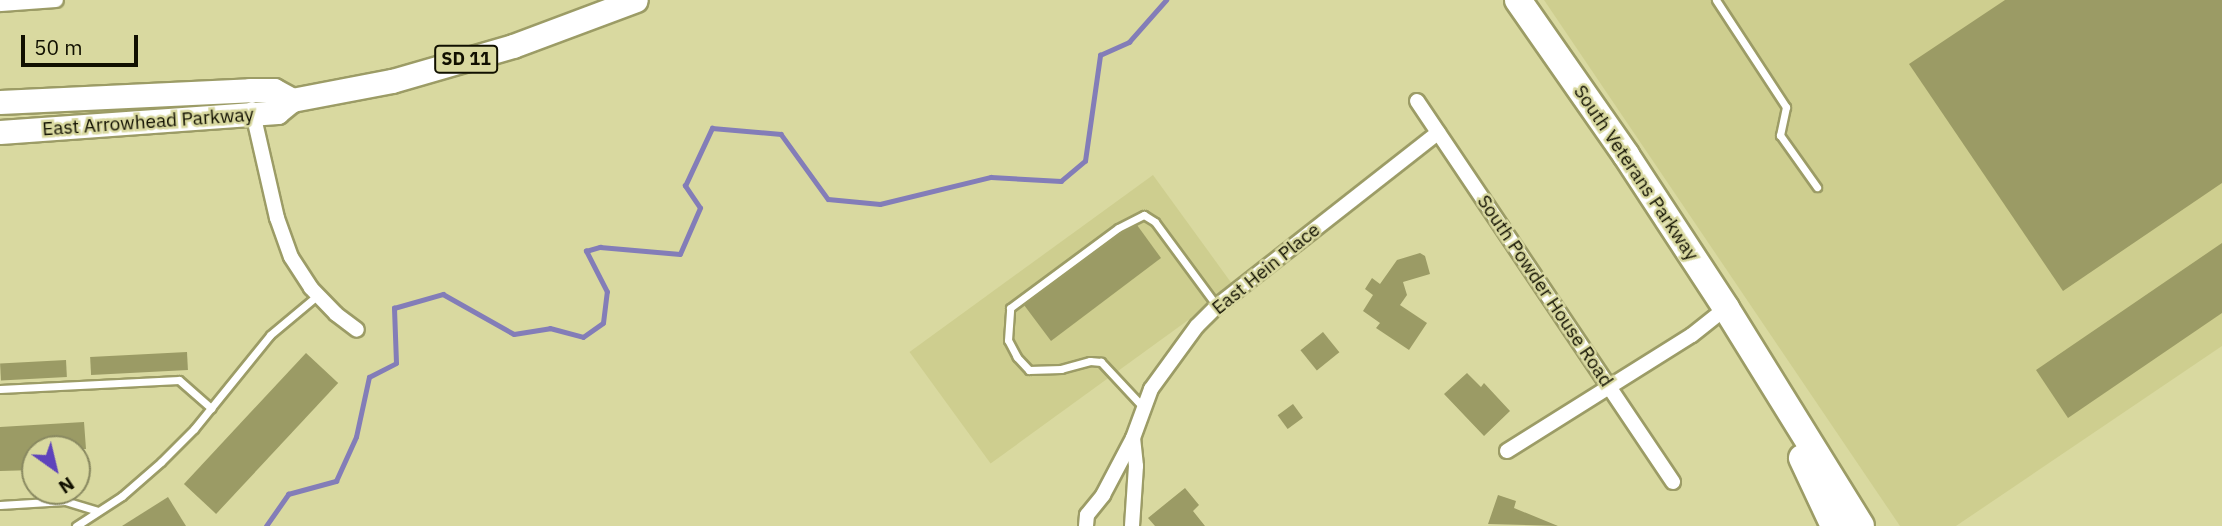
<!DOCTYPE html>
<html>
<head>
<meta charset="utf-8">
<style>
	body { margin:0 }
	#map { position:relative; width:2222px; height:526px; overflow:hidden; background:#d9d9a0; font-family:"IBM Plex Sans",sans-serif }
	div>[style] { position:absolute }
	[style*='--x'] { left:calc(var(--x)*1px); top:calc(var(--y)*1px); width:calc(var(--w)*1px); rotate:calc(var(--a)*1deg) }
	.built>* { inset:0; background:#cece8f; transform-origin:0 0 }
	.stream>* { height:4.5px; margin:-2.25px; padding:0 2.25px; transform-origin:2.25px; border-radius:2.25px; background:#837db8 }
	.building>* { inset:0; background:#9b9b65; transform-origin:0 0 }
	.roads { filter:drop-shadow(2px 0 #9c9c66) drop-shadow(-2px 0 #9c9c66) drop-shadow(0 2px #9c9c66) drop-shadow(0 -2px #9c9c66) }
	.lane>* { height:7px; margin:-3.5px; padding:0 3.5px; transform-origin:3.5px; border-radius:3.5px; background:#fff }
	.street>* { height:14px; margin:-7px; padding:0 7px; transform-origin:7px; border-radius:7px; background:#fff }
	.primary>* { height:23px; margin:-11.5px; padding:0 11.5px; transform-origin:11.5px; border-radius:11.5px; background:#fff }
	.highway>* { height:26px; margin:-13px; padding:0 13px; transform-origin:13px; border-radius:13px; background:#fff }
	span { translate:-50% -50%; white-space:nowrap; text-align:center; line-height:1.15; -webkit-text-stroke:5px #d9d9a0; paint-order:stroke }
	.shield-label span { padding:2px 5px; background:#d9d9a0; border:2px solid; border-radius:5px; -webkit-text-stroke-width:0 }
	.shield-label { font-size:18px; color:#111000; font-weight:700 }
	.street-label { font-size:19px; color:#111000 }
	.north { position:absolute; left:21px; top:435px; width:70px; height:70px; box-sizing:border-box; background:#d9d9a0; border:2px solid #898960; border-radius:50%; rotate:146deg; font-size:19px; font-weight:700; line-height:28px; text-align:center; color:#111000 }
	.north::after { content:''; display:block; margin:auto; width:24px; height:32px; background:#5e43bb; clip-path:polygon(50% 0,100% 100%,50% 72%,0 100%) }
	.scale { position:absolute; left:21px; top:35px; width:117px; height:32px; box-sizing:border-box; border:4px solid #111000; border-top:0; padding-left:9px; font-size:21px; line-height:24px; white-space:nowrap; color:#111000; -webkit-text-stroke:5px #d9d9a0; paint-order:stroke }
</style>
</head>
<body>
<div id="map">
	<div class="built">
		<div style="clip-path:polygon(1544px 0,2222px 0,2222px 346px,1956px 526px,1900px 526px)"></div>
		<div style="left:1153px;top:175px;width:138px;height:301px;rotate:54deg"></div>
	</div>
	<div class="stream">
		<div style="--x:266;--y:526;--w:39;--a:-55"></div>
		<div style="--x:288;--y:494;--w:50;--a:-15.2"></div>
		<div style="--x:336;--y:481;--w:48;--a:-65.6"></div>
		<div style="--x:356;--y:437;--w:61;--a:-77.8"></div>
		<div style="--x:369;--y:377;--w:30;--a:-27"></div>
		<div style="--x:396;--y:363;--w:55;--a:-92.1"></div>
		<div style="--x:394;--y:308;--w:51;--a:-15.9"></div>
		<div style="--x:443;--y:294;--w:81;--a:29.4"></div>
		<div style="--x:514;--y:334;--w:36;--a:-9"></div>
		<div style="--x:550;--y:328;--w:34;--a:15"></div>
		<div style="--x:583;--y:337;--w:24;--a:-35"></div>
		<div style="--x:603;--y:323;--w:31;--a:-83"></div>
		<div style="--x:607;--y:292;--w:46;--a:-117.1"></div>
		<div style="--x:586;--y:251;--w:15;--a:-16"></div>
		<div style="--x:600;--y:247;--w:80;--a:5"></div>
		<div style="--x:680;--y:254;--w:50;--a:-66.5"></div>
		<div style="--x:700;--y:208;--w:27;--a:-124"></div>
		<div style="--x:685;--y:186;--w:64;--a:-65"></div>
		<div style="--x:712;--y:128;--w:69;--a:5"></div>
		<div style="--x:781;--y:134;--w:80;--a:54.1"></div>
		<div style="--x:828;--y:199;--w:52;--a:5.5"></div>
		<div style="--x:880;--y:204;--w:114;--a:-13.7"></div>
		<div style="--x:991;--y:177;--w:70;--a:3.3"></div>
		<div style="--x:1061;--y:181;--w:31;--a:-40"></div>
		<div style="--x:1085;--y:161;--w:107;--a:-81.9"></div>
		<div style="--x:1100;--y:55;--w:32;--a:-24"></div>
		<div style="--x:1129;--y:42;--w:56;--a:-48.6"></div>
	</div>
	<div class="building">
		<div style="clip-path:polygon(2005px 0,2222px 0,2222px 183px,2063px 291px,1909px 64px)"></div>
		<div style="clip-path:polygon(1137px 225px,1161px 258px,1051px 341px,1024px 305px,1121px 233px)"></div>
		<div style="clip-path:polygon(2222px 243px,2222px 313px,2068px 418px,2036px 370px)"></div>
		<div style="clip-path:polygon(1420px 253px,1425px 256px,1430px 274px,1403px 282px,1407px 295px,1400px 305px,1427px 323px,1409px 350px,1376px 328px,1380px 323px,1363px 311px,1373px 295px,1365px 289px,1372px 278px,1380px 284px,1397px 260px)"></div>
		<div style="left:1323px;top:332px;width:26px;height:29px;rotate:51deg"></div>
		<div style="left:187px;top:352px;width:18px;height:97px;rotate:87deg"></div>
		<div style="left:306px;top:353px;width:44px;height:179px;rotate:43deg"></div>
		<div style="left:66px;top:360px;width:17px;height:66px;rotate:87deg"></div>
		<div style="clip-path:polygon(1467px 373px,1481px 387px,1484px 383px,1510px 411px,1484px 436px,1444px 394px)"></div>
		<div style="left:1293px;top:404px;width:17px;height:19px;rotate:54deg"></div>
		<div style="clip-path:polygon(84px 422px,86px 449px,35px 449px,35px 470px,0 471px,0 427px)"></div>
		<div style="clip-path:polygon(1185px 488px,1199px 505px,1193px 511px,1205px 526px,1155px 526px,1148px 518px)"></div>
		<div style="clip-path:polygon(1498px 495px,1516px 501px,1514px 508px,1558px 526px,1488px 524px)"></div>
		<div style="clip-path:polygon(168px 497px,186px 526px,122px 526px)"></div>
	</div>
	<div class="roads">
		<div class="lane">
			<div style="--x:1716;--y:0;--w:128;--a:56.8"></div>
			<div style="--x:1786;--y:107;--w:29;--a:102"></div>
			<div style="--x:1780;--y:135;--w:64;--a:54.6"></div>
			<div style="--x:0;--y:389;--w:179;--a:-2.9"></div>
			<div style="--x:179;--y:380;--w:43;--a:41.2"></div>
			<div style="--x:1143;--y:407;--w:62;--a:-133"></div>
			<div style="--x:1101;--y:362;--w:11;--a:-175"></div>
			<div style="--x:1090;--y:361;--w:30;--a:165"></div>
			<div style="--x:1061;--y:369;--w:32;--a:178"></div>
			<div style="--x:1029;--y:370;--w:18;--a:-133"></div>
			<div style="--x:1017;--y:357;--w:19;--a:-118"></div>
			<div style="--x:1008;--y:340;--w:32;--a:-86"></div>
			<div style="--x:1010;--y:308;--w:134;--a:-36.5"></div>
			<div style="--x:1118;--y:228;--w:29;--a:-27"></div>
			<div style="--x:1144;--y:215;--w:13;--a:32"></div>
			<div style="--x:1155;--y:222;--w:104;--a:53.6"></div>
			<div style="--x:0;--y:505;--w:65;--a:-3.5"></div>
			<div style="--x:65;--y:501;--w:34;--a:17"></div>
			<div style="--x:76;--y:526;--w:55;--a:-33.1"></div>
			<div style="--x:122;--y:496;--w:52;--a:-41.1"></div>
			<div style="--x:161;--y:462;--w:47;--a:-45"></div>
			<div style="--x:194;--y:429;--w:121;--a:-51"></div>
			<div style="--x:270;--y:335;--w:62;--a:-39.8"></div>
		</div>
		<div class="street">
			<div style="--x:0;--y:4;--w:56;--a:-4.1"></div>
			<div style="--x:1417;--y:101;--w:459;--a:56.1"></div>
			<div style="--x:252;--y:109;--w:112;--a:77.1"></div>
			<div style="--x:277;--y:218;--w:41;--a:70.3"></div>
			<div style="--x:291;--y:257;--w:37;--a:57"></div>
			<div style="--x:311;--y:288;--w:36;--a:46"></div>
			<div style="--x:336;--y:314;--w:26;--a:37"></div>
			<div style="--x:1507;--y:451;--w:218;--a:-32.1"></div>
			<div style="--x:1692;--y:335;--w:43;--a:-38.5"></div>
			<div style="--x:1086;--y:526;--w:11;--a:-85"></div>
			<div style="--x:1087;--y:515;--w:26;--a:-51"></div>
			<div style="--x:1103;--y:495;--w:64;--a:-62.2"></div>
			<div style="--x:1133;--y:438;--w:52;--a:-69.8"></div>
			<div style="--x:1151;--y:389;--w:78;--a:-53.9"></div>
			<div style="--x:1197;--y:326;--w:28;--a:-45"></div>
			<div style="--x:1217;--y:306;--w:281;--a:-38.1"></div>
			<div style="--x:1132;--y:526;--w:60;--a:-86.2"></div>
			<div style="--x:1136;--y:466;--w:28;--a:-96"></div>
		</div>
		<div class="primary">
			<div style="--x:0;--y:102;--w:250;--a:-2.7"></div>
			<div style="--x:250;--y:90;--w:24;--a:0"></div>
			<div style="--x:274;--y:90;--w:21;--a:29"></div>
			<div style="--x:0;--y:132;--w:278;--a:-4.1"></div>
			<div style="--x:277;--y:112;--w:19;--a:-39"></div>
			<div style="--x:292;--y:100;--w:102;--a:-10.8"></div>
			<div style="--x:392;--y:81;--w:126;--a:-16.1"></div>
			<div style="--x:513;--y:46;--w:131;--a:-20.5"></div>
		</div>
		<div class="highway">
			<div style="--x:1518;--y:0;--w:189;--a:55.1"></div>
			<div style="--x:1626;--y:155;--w:183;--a:56.8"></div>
			<div style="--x:1726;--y:308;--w:256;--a:58.2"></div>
			<div style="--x:1802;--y:458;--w:75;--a:64.8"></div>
		</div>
	</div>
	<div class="shield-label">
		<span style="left:466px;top:59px">SD 11</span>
	</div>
	<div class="street-label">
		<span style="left:148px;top:122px;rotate:-4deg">East Arrowhead Parkway</span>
		<span style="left:1636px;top:173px;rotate:56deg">South Veterans Parkway</span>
		<span style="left:1266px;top:269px;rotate:-39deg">East Hein Place</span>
		<span style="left:1545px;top:291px;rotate:56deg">South Powder House Road</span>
	</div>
	<div class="north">N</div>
	<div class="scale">50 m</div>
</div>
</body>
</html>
